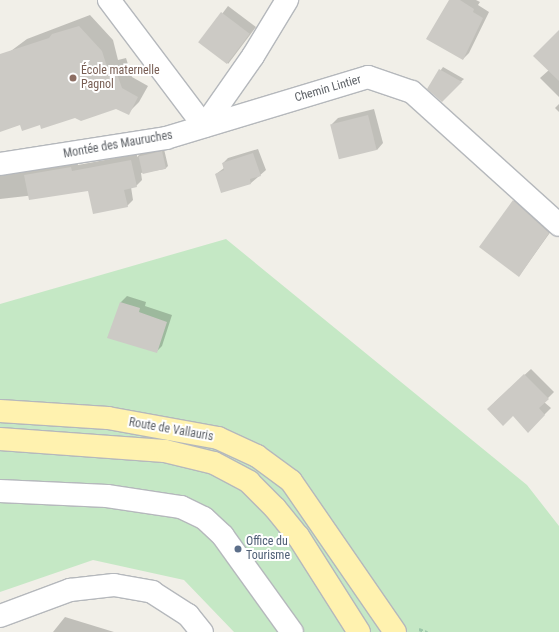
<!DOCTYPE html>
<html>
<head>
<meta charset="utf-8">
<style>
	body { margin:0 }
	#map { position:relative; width:559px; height:632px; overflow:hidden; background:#f1efe8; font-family:"Roboto Condensed",sans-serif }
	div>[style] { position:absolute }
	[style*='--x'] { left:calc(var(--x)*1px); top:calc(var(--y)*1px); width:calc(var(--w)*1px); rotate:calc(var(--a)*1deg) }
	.green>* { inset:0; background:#c5e8c5 }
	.shadow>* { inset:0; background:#0003; transform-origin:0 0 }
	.building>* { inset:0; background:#cccac5; transform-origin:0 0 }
	.path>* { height:2.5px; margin-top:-1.25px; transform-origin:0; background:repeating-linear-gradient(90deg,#9cc7a9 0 4px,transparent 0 6px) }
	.roads { filter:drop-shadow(1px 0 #b5b8bc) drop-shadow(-1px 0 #b5b8bc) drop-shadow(0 1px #b5b8bc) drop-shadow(0 -1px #b5b8bc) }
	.minor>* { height:22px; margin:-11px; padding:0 11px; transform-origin:11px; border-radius:11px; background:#fff }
	.major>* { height:22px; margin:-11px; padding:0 11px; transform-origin:11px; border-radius:11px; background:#fff2af }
	.dots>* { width:11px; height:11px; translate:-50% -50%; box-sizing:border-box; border:2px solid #fff; border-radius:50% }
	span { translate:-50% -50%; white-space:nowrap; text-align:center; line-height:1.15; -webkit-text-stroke:4px #fff; paint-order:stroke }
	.education-label { font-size:12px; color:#785e54 }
	.left { translate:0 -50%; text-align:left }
	.street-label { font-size:12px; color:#5f6368 }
	.service-label { font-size:12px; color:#4e5e75 }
</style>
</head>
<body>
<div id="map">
	<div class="green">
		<div style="clip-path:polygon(226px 239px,527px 485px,559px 526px,559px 632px,234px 632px,184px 580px,93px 560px,0 592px,0 304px)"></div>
	</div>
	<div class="shadow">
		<div style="clip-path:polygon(451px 0,476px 0,480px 2px,478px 5px,489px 12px,469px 53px,463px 59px)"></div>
		<div style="left:228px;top:6px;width:35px;height:46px;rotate:37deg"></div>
		<div style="clip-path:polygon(90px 15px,113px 40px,118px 60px,126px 58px,132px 77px,148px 86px,139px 102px,128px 113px,116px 108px,40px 124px,21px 124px,0 131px,0 59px,27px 39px)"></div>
		<div style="clip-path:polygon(559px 31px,559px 97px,540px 78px,549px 70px)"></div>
		<div style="clip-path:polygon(443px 67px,464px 79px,441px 100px,428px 88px)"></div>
		<div style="clip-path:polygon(559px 104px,559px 112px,555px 108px)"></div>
		<div style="clip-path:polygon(374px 109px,383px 143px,377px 150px,332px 124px,338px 118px)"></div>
		<div style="clip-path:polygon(164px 149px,168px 166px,165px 169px,141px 173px,142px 180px,136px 186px,131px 187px,133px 200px,127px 206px,89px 189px,0 199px,0 174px,77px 161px,78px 165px,137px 154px,137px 157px,142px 152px)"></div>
		<div style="clip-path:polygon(258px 149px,266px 170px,251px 183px,222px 192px,216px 174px,224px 168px,223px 163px,228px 158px)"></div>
		<div style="clip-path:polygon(519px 195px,554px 227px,519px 276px,514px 201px)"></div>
		<div style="clip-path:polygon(127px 296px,146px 302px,145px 306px,172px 315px,162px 346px,156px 352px,120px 303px)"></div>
		<div style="clip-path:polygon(531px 369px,554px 392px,544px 402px,551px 408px,528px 431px,513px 415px,494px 403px)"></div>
		<div style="clip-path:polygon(65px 617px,114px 632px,53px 632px)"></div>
	</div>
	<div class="building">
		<div style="clip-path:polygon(449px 0,460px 0,474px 9px,473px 12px,483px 18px,463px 60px,426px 39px)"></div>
		<div style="left:221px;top:12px;width:36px;height:38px;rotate:37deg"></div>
		<div style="clip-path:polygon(79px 26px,102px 51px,108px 70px,115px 68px,122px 88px,138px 97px,129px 115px,116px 109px,81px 121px,75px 118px,41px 129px,40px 125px,22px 131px,20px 125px,0 132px,0 54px,49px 38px,52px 34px)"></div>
		<div style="clip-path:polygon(559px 30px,559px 81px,533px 56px)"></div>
		<div style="clip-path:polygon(439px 69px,462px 82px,442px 102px,427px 89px)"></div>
		<div style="left:368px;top:115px;width:36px;height:39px;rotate:76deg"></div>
		<div style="left:162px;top:151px;width:18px;height:24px;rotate:77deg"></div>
		<div style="clip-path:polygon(253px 153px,261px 176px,250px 179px,251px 184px,221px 193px,215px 174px,224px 170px,222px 163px)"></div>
		<div style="clip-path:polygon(131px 160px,137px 187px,124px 190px,128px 207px,93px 214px,88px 191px,29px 200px,24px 175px,71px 167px,72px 171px)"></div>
		<div style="clip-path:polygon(513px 200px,549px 233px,519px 277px,479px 247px)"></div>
		<div style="clip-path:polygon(120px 302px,140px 308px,139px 312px,167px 322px,157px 353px,107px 338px)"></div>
		<div style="clip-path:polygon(524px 374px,549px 399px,539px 408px,545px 415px,528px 433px,513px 416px,503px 426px,487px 409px)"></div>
	</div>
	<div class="path">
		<div style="--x:419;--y:629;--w:9;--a:21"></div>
	</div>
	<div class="roads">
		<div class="minor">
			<div style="--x:109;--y:0;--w:158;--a:53"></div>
			<div style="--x:204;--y:126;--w:85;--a:-55"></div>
			<div style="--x:253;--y:56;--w:66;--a:-58.7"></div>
			<div style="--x:0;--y:164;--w:168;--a:-8.9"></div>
			<div style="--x:166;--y:138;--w:211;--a:-16.8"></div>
			<div style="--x:368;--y:77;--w:46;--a:18.8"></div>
			<div style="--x:412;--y:92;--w:198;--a:42.1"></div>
			<div style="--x:0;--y:491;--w:107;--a:2.7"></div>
			<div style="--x:107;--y:496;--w:75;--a:8.5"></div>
			<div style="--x:181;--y:507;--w:25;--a:26"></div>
			<div style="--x:204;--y:518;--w:26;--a:43"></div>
			<div style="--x:223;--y:536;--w:118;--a:54.3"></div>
			<div style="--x:0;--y:616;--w:75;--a:-20.4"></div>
			<div style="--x:70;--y:590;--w:44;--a:-6.5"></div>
			<div style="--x:114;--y:585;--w:39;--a:10"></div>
			<div style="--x:152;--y:592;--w:43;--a:32.6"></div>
			<div style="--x:188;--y:615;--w:22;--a:51"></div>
		</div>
		<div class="major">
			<div style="--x:0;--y:411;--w:108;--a:3.7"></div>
			<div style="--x:108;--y:418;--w:112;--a:10.3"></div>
			<div style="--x:218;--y:438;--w:43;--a:24.8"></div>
			<div style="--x:257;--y:456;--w:42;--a:36.3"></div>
			<div style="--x:291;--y:481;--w:183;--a:55.4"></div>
			<div style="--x:0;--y:439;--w:165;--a:4.2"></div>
			<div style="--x:165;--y:451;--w:50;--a:13.8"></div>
			<div style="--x:214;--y:463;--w:40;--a:28"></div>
			<div style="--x:249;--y:482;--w:37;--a:45"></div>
			<div style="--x:275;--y:508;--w:36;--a:51"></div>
			<div style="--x:298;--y:536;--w:114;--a:57.6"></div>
		</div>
	</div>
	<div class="dots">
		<div style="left:73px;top:78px;background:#8d6e63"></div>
		<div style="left:238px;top:549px;background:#5c6f8a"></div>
	</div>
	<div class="education-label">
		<span class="left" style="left:81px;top:78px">École maternelle<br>Pagnol</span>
	</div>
	<div class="street-label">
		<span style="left:328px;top:89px;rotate:-16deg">Chemin Lintier</span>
		<span style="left:118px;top:145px;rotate:-10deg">Montée des Mauruches</span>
		<span style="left:171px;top:430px;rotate:10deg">Route de Vallauris</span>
	</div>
	<div class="service-label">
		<span class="left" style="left:246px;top:549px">Office du<br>Tourisme</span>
	</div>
</div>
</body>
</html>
